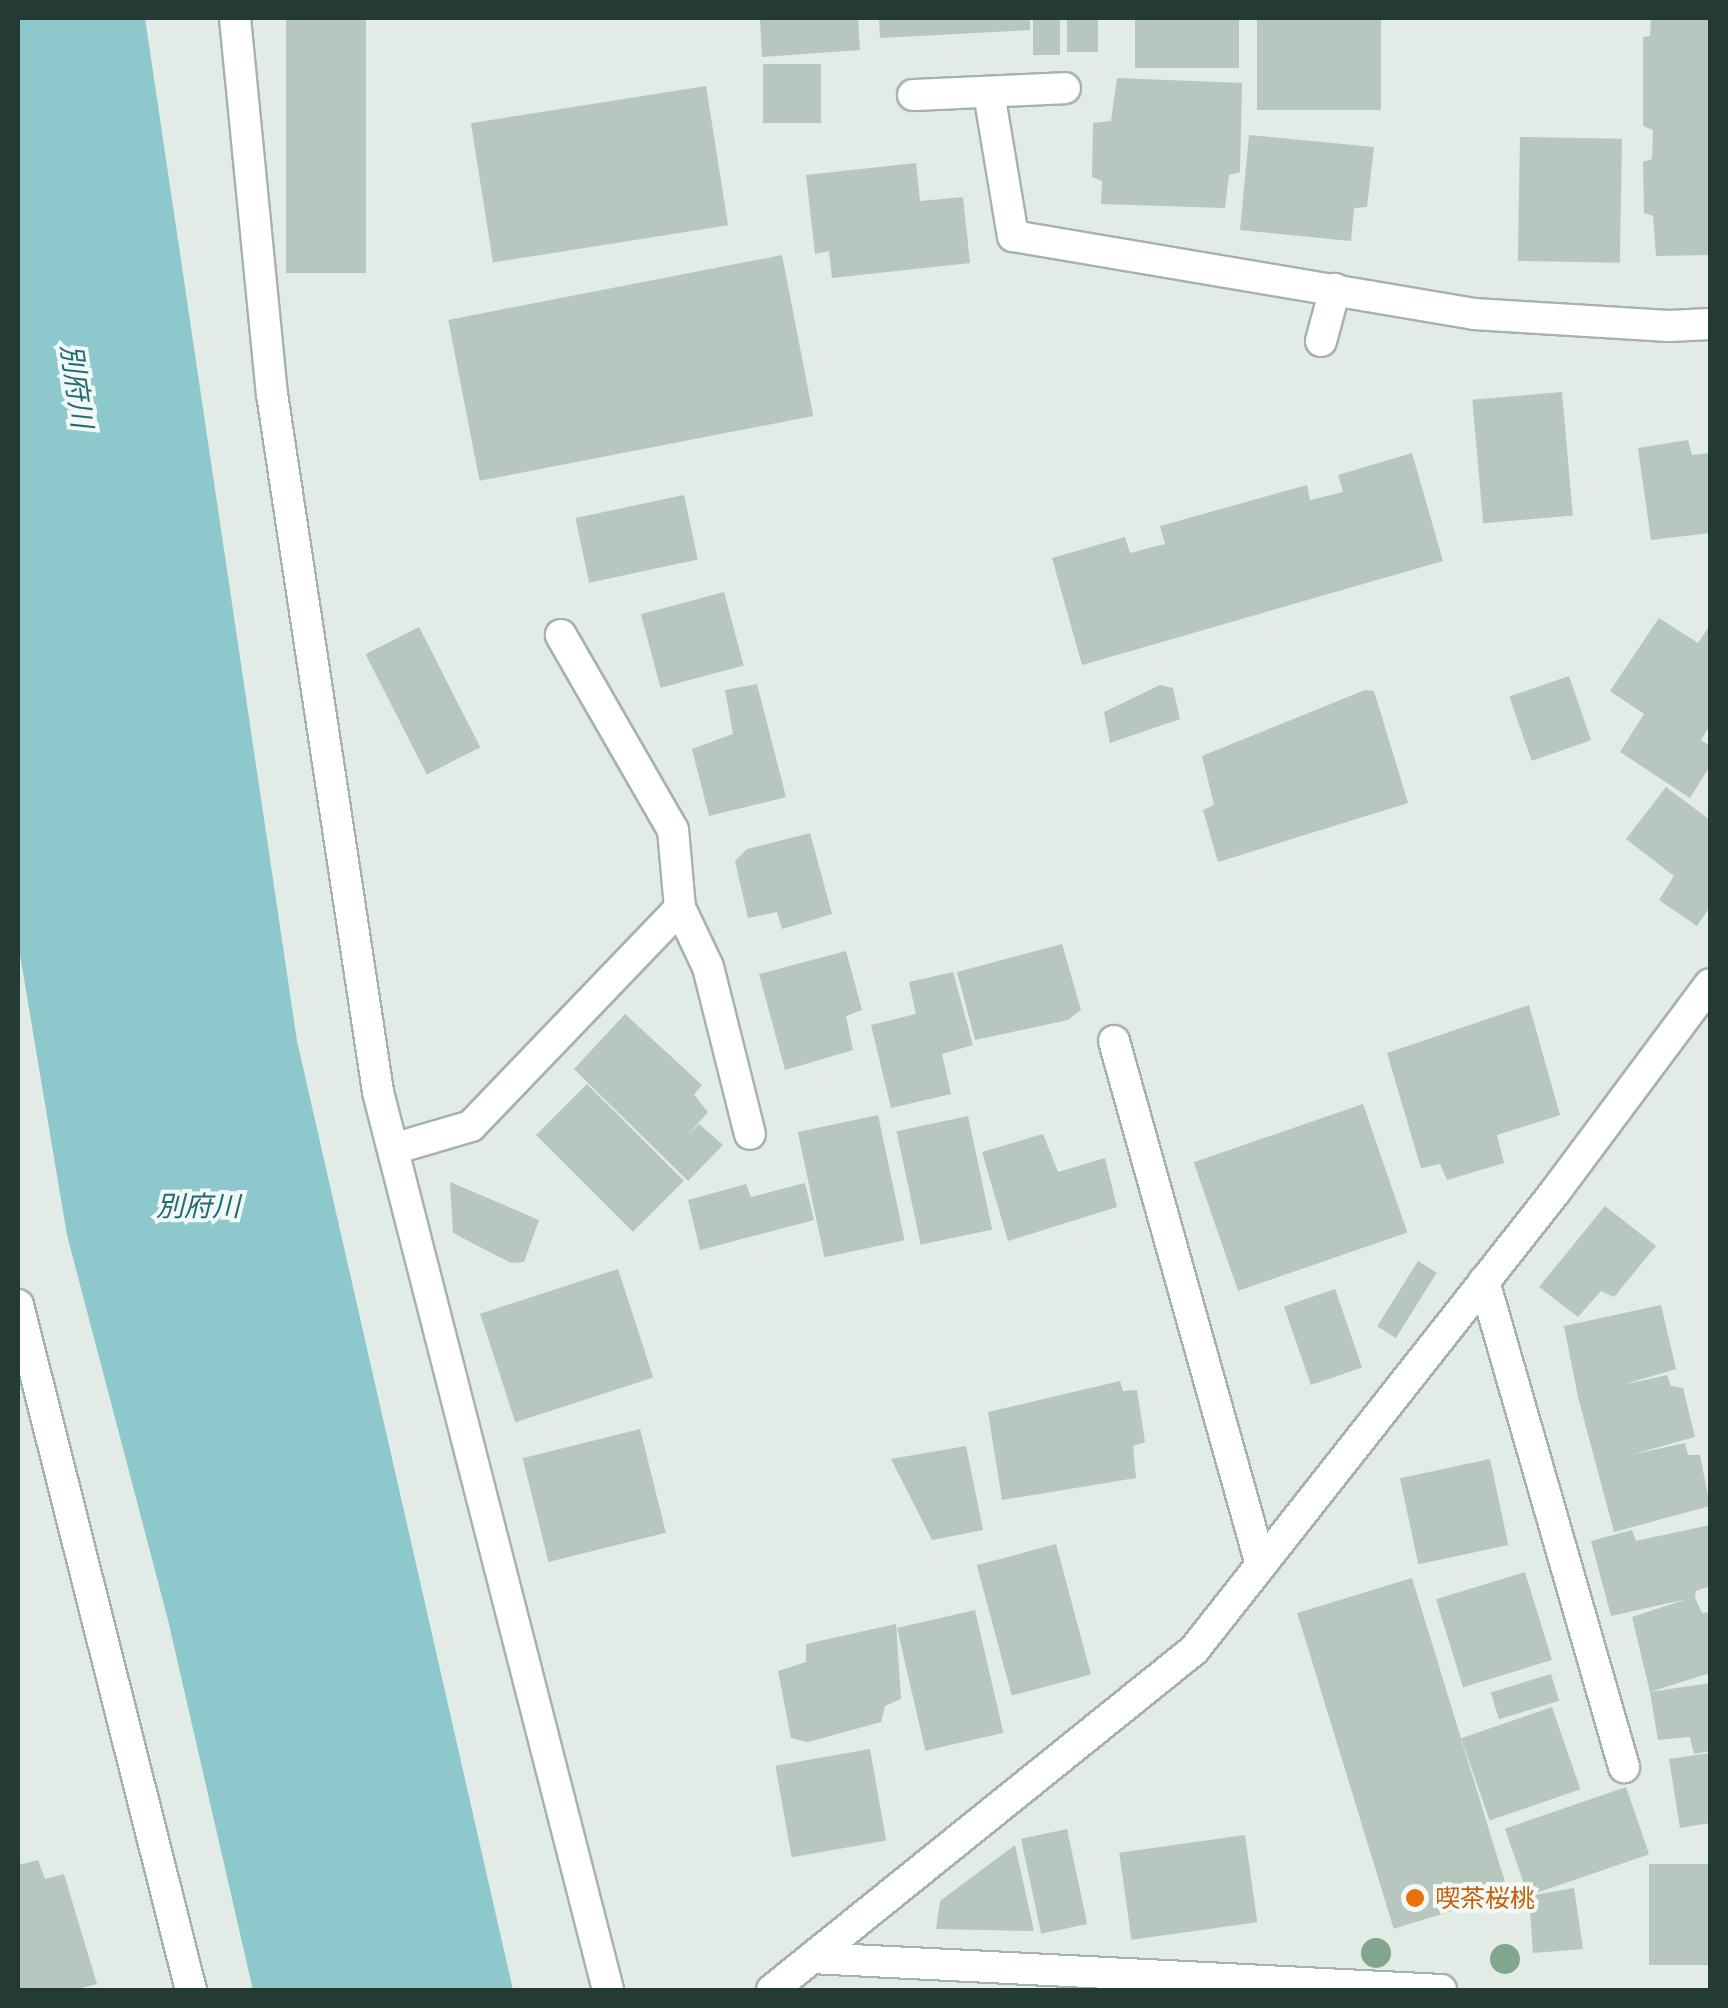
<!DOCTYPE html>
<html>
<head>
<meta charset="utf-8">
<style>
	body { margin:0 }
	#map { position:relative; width:1728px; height:2008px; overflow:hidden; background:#e2ebe6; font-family:"Public Sans","Noto Sans JP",sans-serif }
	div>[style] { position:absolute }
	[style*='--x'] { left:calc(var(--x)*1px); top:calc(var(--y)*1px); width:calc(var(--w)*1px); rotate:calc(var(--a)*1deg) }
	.water>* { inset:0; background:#8dc8cd }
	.building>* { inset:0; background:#b7c6bf; transform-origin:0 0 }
	.roads { filter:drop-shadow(2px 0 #a5b3ad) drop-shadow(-2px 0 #a5b3ad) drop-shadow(0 2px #a5b3ad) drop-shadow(0 -2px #a5b3ad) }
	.minor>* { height:30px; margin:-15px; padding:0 15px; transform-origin:15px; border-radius:15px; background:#fff }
	.trees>* { width:30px; height:30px; margin:-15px; border-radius:50%; background:#80a78d }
	.dots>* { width:28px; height:28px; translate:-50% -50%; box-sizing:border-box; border:5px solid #f2f8f5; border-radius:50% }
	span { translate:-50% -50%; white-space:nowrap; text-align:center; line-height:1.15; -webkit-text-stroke:8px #f2f8f5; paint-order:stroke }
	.food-label { font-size:25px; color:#c56008 }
	.left { translate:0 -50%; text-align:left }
	.water-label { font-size:28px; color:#216c73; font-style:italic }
	.frame { position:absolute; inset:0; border:20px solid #233b33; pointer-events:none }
</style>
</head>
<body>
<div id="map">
	<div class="water">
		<div style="clip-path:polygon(18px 18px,145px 18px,297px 1041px,513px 1990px,253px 1990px,168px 1620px,67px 1235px,18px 943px)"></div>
	</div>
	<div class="building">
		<div style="left:286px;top:18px;width:80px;height:255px"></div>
		<div style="clip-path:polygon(760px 18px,858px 18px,860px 50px,762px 57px)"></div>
		<div style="clip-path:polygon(879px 18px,1030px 18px,1030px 30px,880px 38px)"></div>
		<div style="left:1033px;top:18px;width:27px;height:37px"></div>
		<div style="left:1067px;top:18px;width:31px;height:34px"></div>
		<div style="left:1135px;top:18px;width:104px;height:50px"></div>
		<div style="left:1257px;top:18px;width:124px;height:92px"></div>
		<div style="clip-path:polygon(1651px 18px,1710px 18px,1710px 255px,1656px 256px,1653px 216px,1644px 213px,1643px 162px,1652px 159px,1653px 130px,1643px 126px,1643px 37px,1650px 36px)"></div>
		<div style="left:821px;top:64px;width:59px;height:58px;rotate:90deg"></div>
		<div style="clip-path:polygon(1117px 78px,1242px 83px,1240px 172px,1229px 175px,1225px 208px,1101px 204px,1102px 181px,1092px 177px,1093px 123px,1111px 121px)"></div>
		<div style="left:706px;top:86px;width:141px;height:238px;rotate:81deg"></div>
		<div style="clip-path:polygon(1249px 135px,1374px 147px,1367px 207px,1354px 208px,1351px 241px,1240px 230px)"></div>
		<div style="left:1520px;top:137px;width:102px;height:124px;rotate:1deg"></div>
		<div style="clip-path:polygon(916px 163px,920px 201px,963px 197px,970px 263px,832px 278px,829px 251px,815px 254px,806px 175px)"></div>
		<div style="left:782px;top:255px;width:164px;height:340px;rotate:79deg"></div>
		<div style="left:1562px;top:392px;width:124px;height:90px;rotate:85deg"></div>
		<div style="clip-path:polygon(1688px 440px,1692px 455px,1710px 453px,1710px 533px,1651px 540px,1638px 448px)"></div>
		<div style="clip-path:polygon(1412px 453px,1443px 561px,1082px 665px,1052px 558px,1125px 537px,1130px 553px,1165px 544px,1160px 526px,1307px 485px,1310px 500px,1343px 492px,1338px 475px)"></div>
		<div style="left:684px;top:495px;width:66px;height:111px;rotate:78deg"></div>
		<div style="left:724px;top:592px;width:76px;height:86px;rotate:75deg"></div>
		<div style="clip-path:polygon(1659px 618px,1698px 643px,1710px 625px,1710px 725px,1701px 740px,1710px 746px,1710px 766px,1690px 798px,1620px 752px,1644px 714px,1610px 691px)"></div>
		<div style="left:419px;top:627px;width:135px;height:60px;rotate:63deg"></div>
		<div style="left:1569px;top:676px;width:68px;height:63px;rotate:71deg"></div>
		<div style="clip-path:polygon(757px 684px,786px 797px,709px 816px,692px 749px,733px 734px,725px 690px)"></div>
		<div style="clip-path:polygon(1160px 685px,1173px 688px,1180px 719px,1110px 743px,1104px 712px)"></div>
		<div style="clip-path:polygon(1365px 690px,1374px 691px,1408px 803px,1218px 862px,1203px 810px,1214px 805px,1202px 756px)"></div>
		<div style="clip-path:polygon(1666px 787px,1710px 820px,1710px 907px,1697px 926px,1659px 900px,1674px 876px,1626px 839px)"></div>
		<div style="clip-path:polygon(810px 833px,832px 914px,782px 929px,777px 912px,748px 918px,735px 861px,747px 849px)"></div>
		<div style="clip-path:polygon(1062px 944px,1081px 1010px,1068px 1020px,975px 1040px,957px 972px)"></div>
		<div style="clip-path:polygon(846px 951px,862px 1010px,846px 1016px,853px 1050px,785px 1070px,759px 974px)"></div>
		<div style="clip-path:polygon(953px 972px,973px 1045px,942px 1054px,951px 1094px,891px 1108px,871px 1025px,916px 1014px,909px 982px)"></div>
		<div style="clip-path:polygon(1529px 1005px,1560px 1115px,1497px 1135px,1504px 1163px,1447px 1180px,1440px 1164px,1421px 1168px,1387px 1053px)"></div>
		<div style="clip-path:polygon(625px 1014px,702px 1085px,694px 1095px,708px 1112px,687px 1136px,699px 1124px,723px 1145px,688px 1181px,574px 1069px)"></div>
		<div style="left:587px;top:1084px;width:137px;height:72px;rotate:45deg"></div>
		<div style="left:1363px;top:1104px;width:136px;height:179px;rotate:71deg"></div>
		<div style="left:878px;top:1115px;width:128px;height:82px;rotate:78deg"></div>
		<div style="left:968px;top:1116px;width:116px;height:73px;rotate:78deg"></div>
		<div style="clip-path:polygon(1043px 1134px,1058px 1172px,1105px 1158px,1117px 1207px,1008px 1241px,982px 1152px)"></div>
		<div style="clip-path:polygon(450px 1182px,539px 1220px,524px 1262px,511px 1263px,453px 1233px)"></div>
		<div style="clip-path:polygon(805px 1183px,814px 1220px,700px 1250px,688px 1200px,746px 1184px,751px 1197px)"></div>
		<div style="clip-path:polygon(1605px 1206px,1656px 1246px,1614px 1297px,1601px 1291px,1578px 1317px,1539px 1287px)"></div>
		<div style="left:1418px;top:1261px;width:22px;height:77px;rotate:32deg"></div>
		<div style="left:618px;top:1269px;width:114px;height:145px;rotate:72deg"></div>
		<div style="left:1335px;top:1289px;width:83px;height:54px;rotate:71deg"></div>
		<div style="clip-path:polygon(1661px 1305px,1676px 1369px,1622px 1385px,1667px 1375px,1671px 1386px,1683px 1388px,1695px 1437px,1630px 1455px,1685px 1443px,1688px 1455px,1700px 1455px,1710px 1506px,1614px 1532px,1578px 1397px,1564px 1326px)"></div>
		<div style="clip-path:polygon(1120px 1381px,1123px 1391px,1137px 1390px,1145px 1442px,1133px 1446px,1136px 1478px,1002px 1500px,988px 1412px)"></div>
		<div style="left:640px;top:1429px;width:107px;height:121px;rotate:76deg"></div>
		<div style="clip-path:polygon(966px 1446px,983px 1530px,932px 1540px,891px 1459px)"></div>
		<div style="left:1490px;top:1459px;width:88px;height:92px;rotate:78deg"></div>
		<div style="clip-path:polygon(1710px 1525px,1710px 1586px,1696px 1591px,1695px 1598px,1702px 1613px,1710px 1612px,1710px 1673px,1650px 1692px,1632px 1617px,1687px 1599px,1611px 1616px,1591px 1541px,1632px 1530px,1636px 1541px)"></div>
		<div style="left:1056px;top:1544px;width:135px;height:82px;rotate:75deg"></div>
		<div style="left:1525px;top:1572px;width:92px;height:93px;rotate:73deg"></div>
		<div style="left:1412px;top:1578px;width:330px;height:120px;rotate:73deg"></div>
		<div style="left:975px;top:1610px;width:126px;height:80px;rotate:77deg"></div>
		<div style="clip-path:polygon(896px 1624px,901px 1699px,885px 1706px,881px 1722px,808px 1742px,791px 1738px,778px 1671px,806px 1662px,806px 1644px)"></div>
		<div style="left:1551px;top:1674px;width:28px;height:63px;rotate:73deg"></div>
		<div style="clip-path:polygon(1710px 1683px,1710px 1751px,1694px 1754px,1690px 1737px,1658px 1740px,1650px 1692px)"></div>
		<div style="left:1552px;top:1707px;width:87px;height:96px;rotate:71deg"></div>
		<div style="left:870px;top:1749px;width:93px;height:96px;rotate:80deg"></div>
		<div style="clip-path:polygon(1710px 1753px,1710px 1823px,1680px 1828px,1669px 1759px)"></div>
		<div style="left:1626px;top:1787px;width:71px;height:128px;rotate:71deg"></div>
		<div style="left:1067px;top:1829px;width:97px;height:47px;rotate:78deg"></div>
		<div style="left:1245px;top:1835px;width:88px;height:127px;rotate:82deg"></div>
		<div style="clip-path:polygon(1015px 1845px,1034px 1931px,936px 1929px,940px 1901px)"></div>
		<div style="clip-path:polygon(38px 1860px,45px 1879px,64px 1874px,97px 1984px,75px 1990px,18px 1990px,18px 1865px)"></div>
		<div style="left:1710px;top:1864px;width:101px;height:61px;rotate:90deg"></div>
		<div style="clip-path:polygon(1574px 1888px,1583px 1949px,1533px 1953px,1529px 1896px)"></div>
	</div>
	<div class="roads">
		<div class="minor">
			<div style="--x:235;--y:18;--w:378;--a:84.4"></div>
			<div style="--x:272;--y:394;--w:706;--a:81.36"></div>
			<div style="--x:378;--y:1092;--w:927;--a:75.63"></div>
			<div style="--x:989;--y:93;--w:145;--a:80.5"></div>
			<div style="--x:1013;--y:236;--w:468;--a:9.6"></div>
			<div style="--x:1474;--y:314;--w:195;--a:3.5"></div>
			<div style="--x:1669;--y:326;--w:41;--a:-2.8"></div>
			<div style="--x:913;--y:95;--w:152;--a:-2.6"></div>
			<div style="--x:1321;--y:341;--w:54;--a:-74.9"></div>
			<div style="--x:680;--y:908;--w:65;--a:64.6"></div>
			<div style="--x:708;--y:967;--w:172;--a:75.9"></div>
			<div style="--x:1114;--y:1041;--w:544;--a:74.33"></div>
			<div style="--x:393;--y:1149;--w:81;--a:-16.4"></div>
			<div style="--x:471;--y:1126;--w:302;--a:-46.2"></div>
			<div style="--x:680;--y:908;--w:78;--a:-95.1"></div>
			<div style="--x:673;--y:830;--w:225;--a:-119.9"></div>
			<div style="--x:1484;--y:1281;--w:506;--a:73.93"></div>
			<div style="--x:18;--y:1305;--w:707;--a:75.83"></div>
			<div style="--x:812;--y:1958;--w:630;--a:2.91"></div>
			<div style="--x:772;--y:1990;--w:542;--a:-38.86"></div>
			<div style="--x:1194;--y:1650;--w:583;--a:-51.75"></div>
			<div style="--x:1555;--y:1192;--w:259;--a:-53.3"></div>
		</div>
	</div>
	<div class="trees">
		<div style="left:1376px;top:1953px"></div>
		<div style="left:1505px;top:1959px"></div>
	</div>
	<div class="dots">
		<div style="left:1415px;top:1898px;background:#e8710a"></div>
	</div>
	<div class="food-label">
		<span class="left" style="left:1435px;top:1898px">喫茶桜桃</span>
	</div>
	<div class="water-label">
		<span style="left:77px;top:386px;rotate:82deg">別府川</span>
		<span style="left:198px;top:1206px">別府川</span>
	</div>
	<div class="frame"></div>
</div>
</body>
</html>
